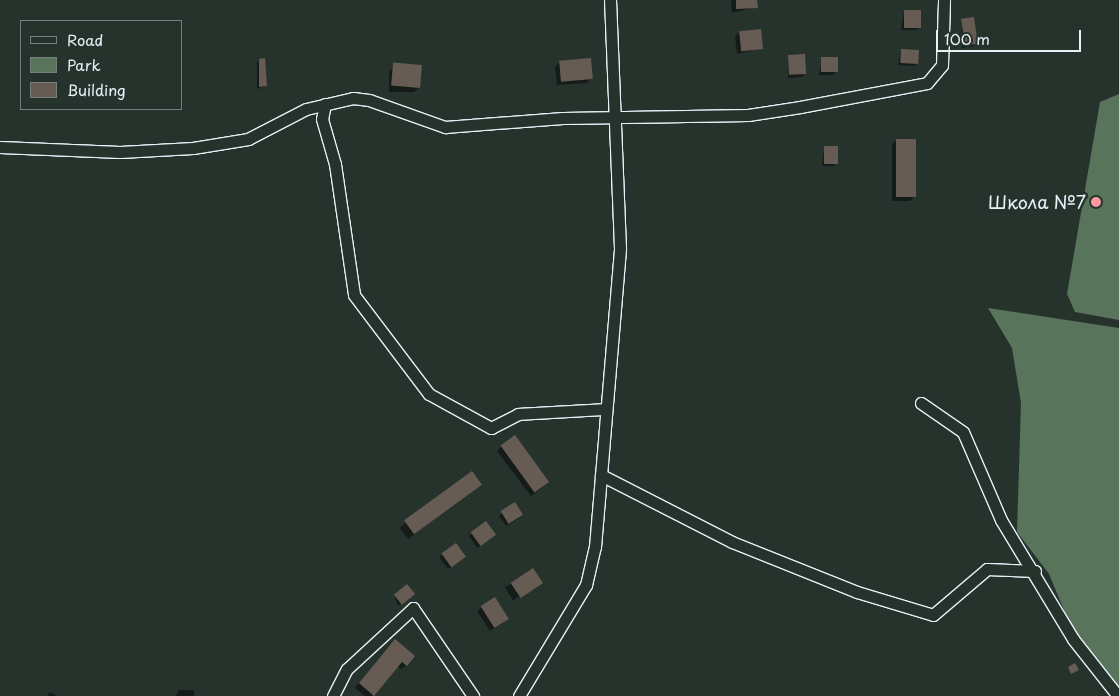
<!DOCTYPE html>
<html>
<head>
<meta charset="utf-8">
<style>
	body { margin:0 }
	#map { position:relative; width:1119px; height:696px; overflow:hidden; background:#26332d; font-family:"Playpen Sans",sans-serif }
	div>[style] { position:absolute }
	[style*='--x'] { left:calc(var(--x)*1px); top:calc(var(--y)*1px); width:calc(var(--w)*1px); rotate:calc(var(--a)*1deg) }
	.green>* { inset:0; background:#58745b }
	.shadow>* { inset:0; background:#0007; transform-origin:0 0 }
	.building>* { inset:0; background:#675c53; transform-origin:0 0 }
	.roads { filter:drop-shadow(1px 0 #e8f1f8) drop-shadow(-1px 0 #e8f1f8) drop-shadow(0 1px #e8f1f8) drop-shadow(0 -1px #e8f1f8) }
	.minor>* { height:11px; margin:-5.5px; padding:0 5.5px; transform-origin:5.5px; border-radius:5.5px; background:#26332d }
	.dots>* { width:14px; height:14px; translate:-50% -50%; box-sizing:border-box; border:2px solid #26332d; border-radius:50% }
	span { translate:-50% -50%; white-space:nowrap; text-align:center; line-height:1.15; -webkit-text-stroke:5px #26332d; paint-order:stroke }
	.poi-label { font-size:18px; color:#e8f1f8 }
	.right { translate:-100% -50%; text-align:right }
	.legend { position:absolute; left:20px; top:20px; width:162px; height:90px; box-sizing:border-box; background:#26332d; border:1px solid #747f7e; margin:0; padding:6px 9px; list-style:none; font-size:15px; color:#e8f1f8 }
	.legend li { display:flex; align-items:center; gap:10px; height:25px }
	.legend b { width:25px; border:1px solid #747f7e }
	.scale { position:absolute; left:936px; top:30px; width:145px; height:22px; box-sizing:border-box; border:2px solid #e8f1f8; border-top:0; padding-left:6px; font-size:15px; line-height:18px; white-space:nowrap; color:#e8f1f8; -webkit-text-stroke:4px #26332d; paint-order:stroke }
</style>
</head>
<body>
<div id="map">
	<div class="green">
		<div style="clip-path:polygon(1119px 94px,1119px 320px,1075px 312px,1067px 294px,1100px 102px)"></div>
		<div style="clip-path:polygon(988px 308px,1119px 328px,1119px 689px,1071px 627px,1049px 574px,1017px 532px,1021px 403px,1012px 348px)"></div>
	</div>
	<div class="shadow">
		<div style="clip-path:polygon(731px 0,756px 0,756px 7px,732px 13px)"></div>
		<div style="clip-path:polygon(904px 11px,919px 28px,916px 30px,901px 30px)"></div>
		<div style="clip-path:polygon(962px 19px,976px 43px,973px 46px,962px 48px)"></div>
		<div style="clip-path:polygon(740px 32px,761px 48px,737px 54px,735px 36px)"></div>
		<div style="clip-path:polygon(901px 50px,917px 64px,914px 66px,898px 65px)"></div>
		<div style="clip-path:polygon(789px 57px,805px 74px,802px 77px,788px 78px)"></div>
		<div style="clip-path:polygon(822px 59px,836px 72px,833px 75px,819px 75px)"></div>
		<div style="clip-path:polygon(259px 60px,266px 86px,257px 89px,257px 63px)"></div>
		<div style="clip-path:polygon(560px 62px,591px 78px,587px 83px,557px 85px,555px 67px)"></div>
		<div style="clip-path:polygon(393px 68px,419px 88px,414px 92px,389px 92px,389px 72px)"></div>
		<div style="clip-path:polygon(896px 140px,914px 197px,910px 201px,892px 201px,892px 144px)"></div>
		<div style="clip-path:polygon(824px 148px,836px 163px,834px 166px,822px 166px)"></div>
		<div style="clip-path:polygon(502px 446px,543px 487px,531px 496px,497px 451px)"></div>
		<div style="clip-path:polygon(480px 485px,408px 539px,400px 528px,406px 522px)"></div>
		<div style="clip-path:polygon(514px 504px,519px 518px,506px 526px,499px 516px)"></div>
		<div style="clip-path:polygon(486px 523px,491px 537px,477px 548px,469px 536px)"></div>
		<div style="clip-path:polygon(442px 554px,462px 559px,448px 569px,439px 557px)"></div>
		<div style="left:533px;top:570px;width:15px;height:33px;rotate:58deg"></div>
		<div style="clip-path:polygon(394px 595px,411px 596px,398px 606px)"></div>
		<div style="clip-path:polygon(482px 607px,503px 623px,490px 631px,477px 611px)"></div>
		<div style="clip-path:polygon(390px 645px,406px 665px,402px 669px,397px 666px,372px 696px,365px 696px,355px 688px)"></div>
		<div style="clip-path:polygon(179px 690px,194px 690px,194px 696px,176px 696px)"></div>
		<div style="clip-path:polygon(50px 692px,57px 696px,47px 696px)"></div>
	</div>
	<div class="building">
		<div style="clip-path:polygon(736px 0,757px 0,758px 8px,736px 9px)"></div>
		<div style="left:904px;top:10px;width:17px;height:18px"></div>
		<div style="left:974px;top:17px;width:27px;height:13px;rotate:82deg"></div>
		<div style="left:761px;top:29px;width:20px;height:22px;rotate:84deg"></div>
		<div style="left:901px;top:49px;width:18px;height:14px;rotate:3deg"></div>
		<div style="left:805px;top:54px;width:20px;height:17px;rotate:87deg"></div>
		<div style="left:821px;top:57px;width:17px;height:15px"></div>
		<div style="clip-path:polygon(265px 58px,267px 86px,259px 87px,259px 59px)"></div>
		<div style="left:591px;top:58px;width:21px;height:32px;rotate:85deg"></div>
		<div style="left:422px;top:65px;width:23px;height:29px;rotate:95deg"></div>
		<div style="left:896px;top:139px;width:20px;height:58px"></div>
		<div style="left:838px;top:146px;width:18px;height:14px;rotate:90deg"></div>
		<div style="left:515px;top:435px;width:58px;height:18px;rotate:54deg"></div>
		<div style="left:472px;top:471px;width:17px;height:84px;rotate:54deg"></div>
		<div style="left:515px;top:502px;width:15px;height:17px;rotate:58deg"></div>
		<div style="left:486px;top:521px;width:17px;height:19px;rotate:54deg"></div>
		<div style="left:456px;top:543px;width:17px;height:18px;rotate:54deg"></div>
		<div style="left:533px;top:568px;width:18px;height:27px;rotate:56deg"></div>
		<div style="left:407px;top:584px;width:13px;height:17px;rotate:51deg"></div>
		<div style="left:495px;top:597px;width:26px;height:17px;rotate:58deg"></div>
		<div style="clip-path:polygon(395px 639px,415px 656px,407px 666px,402px 662px,374px 696px,359px 683px)"></div>
		<div style="clip-path:polygon(1075px 663px,1079px 670px,1071px 674px,1068px 667px)"></div>
	</div>
	<div class="roads">
		<div class="minor">
			<div style="--x:325;--y:104;--w:15;--a:101"></div>
			<div style="--x:322;--y:119;--w:47;--a:73.9"></div>
			<div style="--x:335;--y:164;--w:132;--a:81.7"></div>
			<div style="--x:354;--y:295;--w:124;--a:52.9"></div>
			<div style="--x:429;--y:394;--w:71;--a:28.7"></div>
			<div style="--x:491;--y:428;--w:30;--a:-27"></div>
			<div style="--x:518;--y:414;--w:88;--a:-3.3"></div>
			<div style="--x:0;--y:147;--w:120;--a:2.4"></div>
			<div style="--x:120;--y:152;--w:73;--a:-3.1"></div>
			<div style="--x:193;--y:148;--w:56;--a:-9.3"></div>
			<div style="--x:248;--y:139;--w:65;--a:-27.3"></div>
			<div style="--x:306;--y:109;--w:48;--a:-13.2"></div>
			<div style="--x:353;--y:98;--w:16;--a:7"></div>
			<div style="--x:369;--y:100;--w:81;--a:19.6"></div>
			<div style="--x:445;--y:127;--w:118;--a:-4.4"></div>
			<div style="--x:563;--y:118;--w:185;--a:-0.9"></div>
			<div style="--x:748;--y:115;--w:53;--a:-8.7"></div>
			<div style="--x:800;--y:107;--w:129;--a:-10.7"></div>
			<div style="--x:927;--y:83;--w:23;--a:-50"></div>
			<div style="--x:942;--y:65;--w:65;--a:-88.2"></div>
			<div style="--x:921;--y:403;--w:51;--a:34.6"></div>
			<div style="--x:963;--y:432;--w:96;--a:66.6"></div>
			<div style="--x:1001;--y:520;--w:139;--a:58.8"></div>
			<div style="--x:1073;--y:639;--w:73;--a:51.7"></div>
			<div style="--x:601;--y:475;--w:147;--a:27.1"></div>
			<div style="--x:732;--y:542;--w:135;--a:21.8"></div>
			<div style="--x:857;--y:592;--w:79;--a:16.8"></div>
			<div style="--x:933;--y:615;--w:71;--a:-40.4"></div>
			<div style="--x:987;--y:569;--w:48;--a:2.4"></div>
			<div style="--x:333;--y:696;--w:30;--a:-63"></div>
			<div style="--x:347;--y:669;--w:90;--a:-42.7"></div>
			<div style="--x:413;--y:608;--w:107;--a:55.7"></div>
			<div style="--x:519;--y:696;--w:130;--a:-58.9"></div>
			<div style="--x:586;--y:585;--w:39;--a:-77"></div>
			<div style="--x:595;--y:547;--w:300;--a:-85.2"></div>
			<div style="--x:620;--y:248;--w:248;--a:-92.3"></div>
		</div>
	</div>
	<div class="dots">
		<div style="left:1096px;top:202px;background:#ff9aa2"></div>
	</div>
	<div class="poi-label">
		<span class="right" style="left:1086px;top:202px">Школа №7</span>
	</div>
	<ul class="legend">
	<li><b style="height:6px;background:#26332d"></b>Road</li>
	<li><b style="height:14px;background:#58745b"></b>Park</li>
	<li><b style="height:14px;background:#675c53"></b>Building</li>
	</ul>
	<div class="scale">100 m</div>
</div>
</body>
</html>
